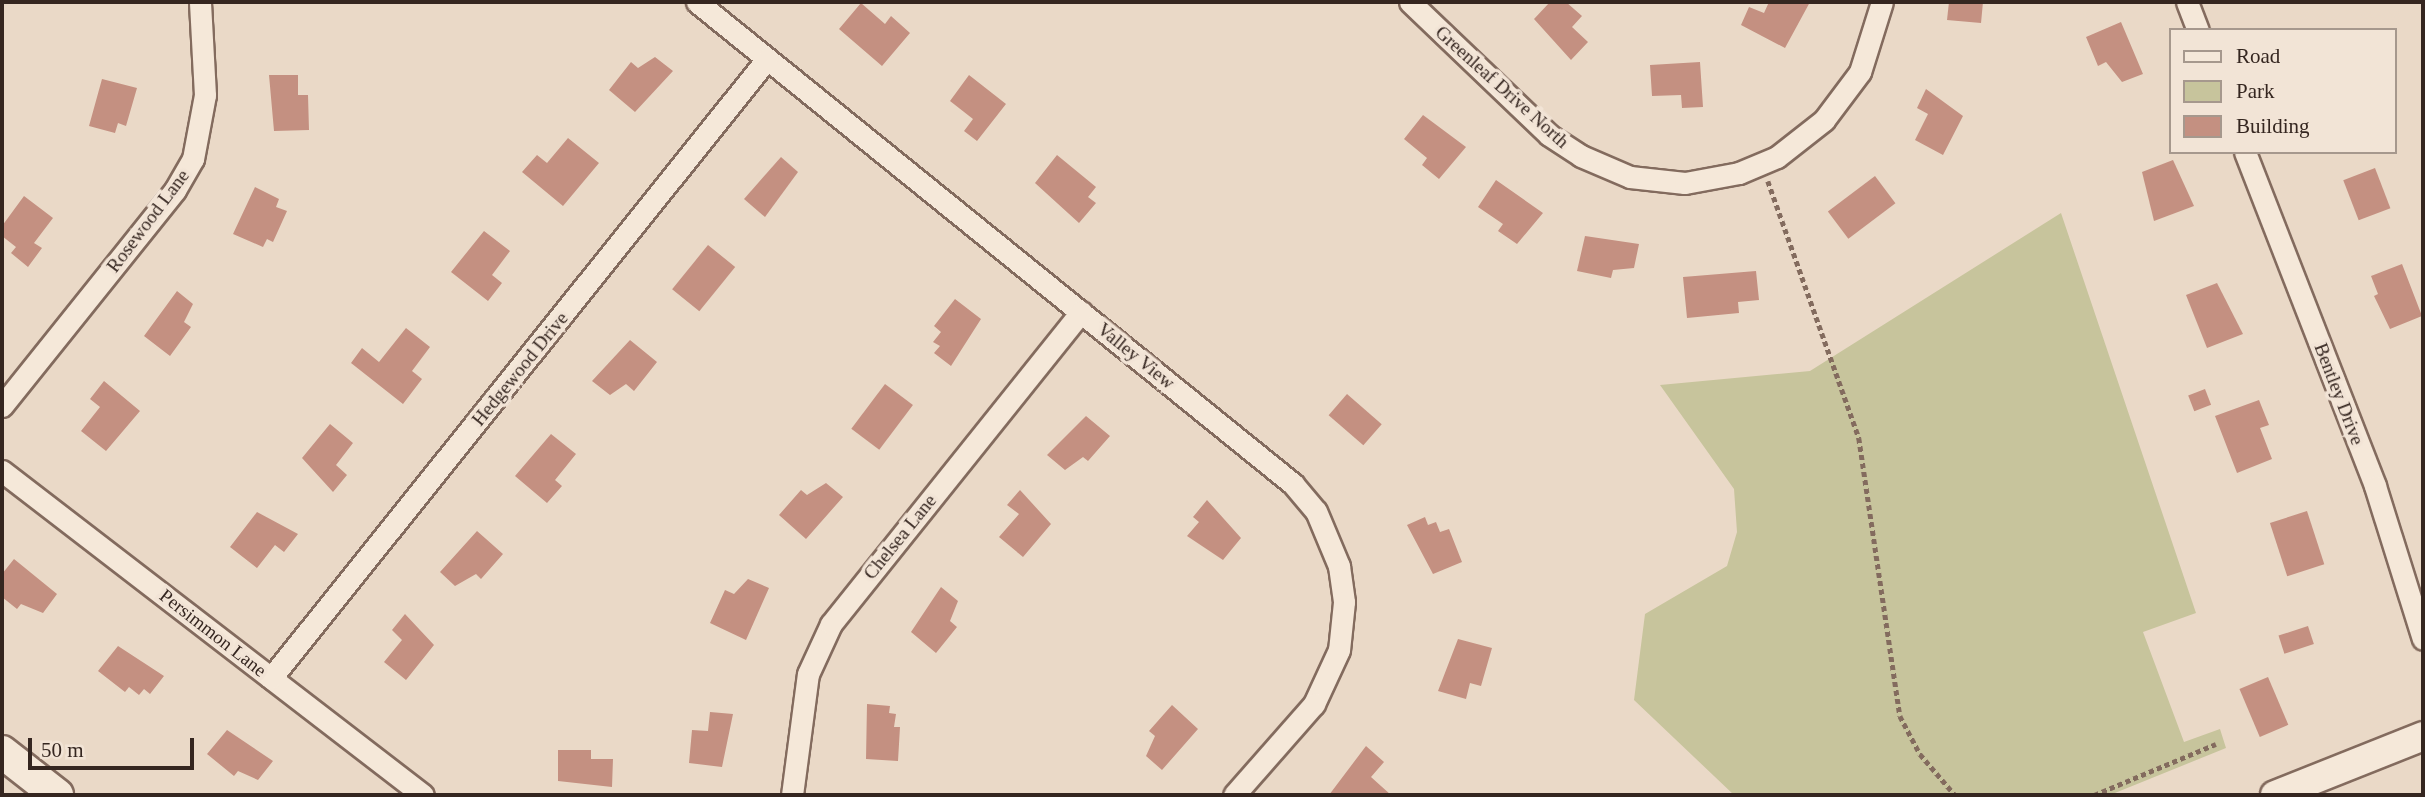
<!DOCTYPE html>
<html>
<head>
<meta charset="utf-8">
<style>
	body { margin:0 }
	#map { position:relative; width:2425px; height:797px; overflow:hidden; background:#ead9c7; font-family:Georgia,serif }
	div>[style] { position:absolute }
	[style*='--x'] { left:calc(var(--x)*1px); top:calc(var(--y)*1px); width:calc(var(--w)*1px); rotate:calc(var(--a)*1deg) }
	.green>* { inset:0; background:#c7c49c }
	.building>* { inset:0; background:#c49081; transform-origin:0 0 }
	.path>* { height:4.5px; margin-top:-2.25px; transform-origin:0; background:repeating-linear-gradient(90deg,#836b5e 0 5px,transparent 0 8.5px) }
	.roads { filter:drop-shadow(2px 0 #836b5e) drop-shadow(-2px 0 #836b5e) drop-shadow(0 2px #836b5e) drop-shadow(0 -2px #836b5e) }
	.minor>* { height:21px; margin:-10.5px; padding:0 10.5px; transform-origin:10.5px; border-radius:10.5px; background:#f5e8d9 }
	.tertiary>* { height:28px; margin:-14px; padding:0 14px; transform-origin:14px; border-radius:14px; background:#f5e8d9 }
	.secondary>* { height:32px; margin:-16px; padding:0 16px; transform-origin:16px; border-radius:16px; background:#f5e8d9 }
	span { translate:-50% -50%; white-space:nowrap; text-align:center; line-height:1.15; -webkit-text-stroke:7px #f2e4d6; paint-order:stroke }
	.street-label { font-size:19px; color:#352620 }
	.frame { position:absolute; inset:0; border:4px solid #352620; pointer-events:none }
	.legend { position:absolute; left:2169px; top:28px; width:228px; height:126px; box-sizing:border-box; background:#f2e4d6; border:2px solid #a6988d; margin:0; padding:9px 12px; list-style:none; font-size:21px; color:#352620 }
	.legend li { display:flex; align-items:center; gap:14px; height:35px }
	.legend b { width:35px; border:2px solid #a6988d }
	.scale { position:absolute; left:28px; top:738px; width:166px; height:32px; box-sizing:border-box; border:4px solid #352620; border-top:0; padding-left:9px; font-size:21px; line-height:24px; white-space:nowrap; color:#352620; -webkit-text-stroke:5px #f2e4d6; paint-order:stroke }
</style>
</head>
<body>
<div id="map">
	<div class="green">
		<div style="clip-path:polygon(2061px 213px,2196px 613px,2143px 632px,2184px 742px,2220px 729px,2226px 748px,2110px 795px,1734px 795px,1634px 700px,1645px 614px,1727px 566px,1737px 532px,1734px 489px,1660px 385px,1810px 371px)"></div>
	</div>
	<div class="building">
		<div style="clip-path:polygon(1550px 2px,1566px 2px,1582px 16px,1572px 27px,1588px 42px,1571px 60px,1534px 19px)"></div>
		<div style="clip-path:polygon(1769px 2px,1810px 2px,1785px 48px,1741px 25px,1749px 7px,1764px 13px)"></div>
		<div style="clip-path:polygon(1949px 2px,1983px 2px,1981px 23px,1947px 20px)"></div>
		<div style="clip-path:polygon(861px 3px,885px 24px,891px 16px,910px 33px,882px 66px,839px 29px)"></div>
		<div style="clip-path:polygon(2121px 22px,2143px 74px,2122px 82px,2106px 62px,2098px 66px,2086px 37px)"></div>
		<div style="clip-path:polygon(655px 57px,673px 71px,635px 112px,609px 90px,631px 62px,638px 68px)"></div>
		<div style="clip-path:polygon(1700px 62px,1703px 107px,1682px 108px,1681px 95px,1652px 96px,1650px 65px)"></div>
		<div style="clip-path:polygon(269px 75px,298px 75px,298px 95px,308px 95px,309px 130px,274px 131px)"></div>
		<div style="clip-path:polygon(969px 75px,1006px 104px,977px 141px,964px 131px,973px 119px,950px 101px)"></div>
		<div style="clip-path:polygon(102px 79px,137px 88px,126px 126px,118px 123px,115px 133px,89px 126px)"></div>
		<div style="clip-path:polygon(1926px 89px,1963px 116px,1943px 155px,1915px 140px,1928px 114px,1917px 108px)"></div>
		<div style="clip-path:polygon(1423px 115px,1466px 147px,1439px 179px,1422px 165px,1427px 158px,1404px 139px)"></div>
		<div style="clip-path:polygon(568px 138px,599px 163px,563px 206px,522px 172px,537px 155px,547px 163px)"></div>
		<div style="clip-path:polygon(1057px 155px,1096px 187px,1088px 197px,1096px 203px,1079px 223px,1035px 183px)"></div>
		<div style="clip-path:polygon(781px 157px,798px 172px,765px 217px,744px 199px)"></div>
		<div style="clip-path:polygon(2173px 160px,2194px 206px,2154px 221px,2142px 172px)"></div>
		<div style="left:2375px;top:168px;width:43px;height:34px;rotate:69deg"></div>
		<div style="left:1875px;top:176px;width:34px;height:59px;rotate:53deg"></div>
		<div style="clip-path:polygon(1496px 180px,1543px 213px,1517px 244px,1498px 231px,1503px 224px,1478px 207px)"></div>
		<div style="clip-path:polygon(255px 187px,279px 199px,276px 207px,287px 211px,273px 242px,267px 239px,263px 247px,233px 234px)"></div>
		<div style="clip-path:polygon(24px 196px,53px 218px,34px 243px,42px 248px,28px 267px,11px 253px,16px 247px,2px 236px,2px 226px)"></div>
		<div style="clip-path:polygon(484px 231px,510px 251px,492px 275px,502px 283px,488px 301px,451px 272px)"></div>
		<div style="clip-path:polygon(1585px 236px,1639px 244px,1634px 268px,1613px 270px,1611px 278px,1577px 271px)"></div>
		<div style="left:708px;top:245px;width:35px;height:57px;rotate:39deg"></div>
		<div style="clip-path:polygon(2402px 264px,2422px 316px,2390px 329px,2374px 296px,2378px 294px,2371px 276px)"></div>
		<div style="clip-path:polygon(1756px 271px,1759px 300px,1738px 302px,1739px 313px,1687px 318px,1683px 277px)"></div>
		<div style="clip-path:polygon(2217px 283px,2243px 334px,2207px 348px,2186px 295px)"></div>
		<div style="clip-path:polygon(177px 291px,193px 304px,184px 322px,191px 327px,170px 356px,144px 336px)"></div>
		<div style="clip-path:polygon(955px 299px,981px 319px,951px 366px,934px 353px,940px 346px,933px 342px,941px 332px,934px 326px)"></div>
		<div style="clip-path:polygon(406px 328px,430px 347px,412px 371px,422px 379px,403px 404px,351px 363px,362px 348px,379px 362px)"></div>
		<div style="clip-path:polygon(630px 340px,657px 362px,634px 391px,626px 384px,610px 395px,592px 381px)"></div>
		<div style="clip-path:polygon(104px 381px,140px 411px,106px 451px,81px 431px,100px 407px,90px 399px)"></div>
		<div style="left:885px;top:384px;width:35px;height:56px;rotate:37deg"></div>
		<div style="left:2205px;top:389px;width:17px;height:18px;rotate:69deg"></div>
		<div style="left:1347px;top:394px;width:46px;height:28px;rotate:41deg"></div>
		<div style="clip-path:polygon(2259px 400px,2269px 425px,2260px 428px,2272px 459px,2237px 473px,2215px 416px)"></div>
		<div style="clip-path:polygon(1086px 416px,1110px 436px,1088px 461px,1083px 457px,1065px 470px,1047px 455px)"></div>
		<div style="clip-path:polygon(330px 424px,353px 443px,336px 465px,347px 475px,333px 492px,302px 458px)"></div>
		<div style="clip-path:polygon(551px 434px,576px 454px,555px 480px,562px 486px,547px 503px,515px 476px)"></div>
		<div style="clip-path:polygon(826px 483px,843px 497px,806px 539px,779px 515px,801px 490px,807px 495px)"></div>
		<div style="clip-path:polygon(1020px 490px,1051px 524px,1023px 557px,999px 537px,1019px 514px,1007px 505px)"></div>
		<div style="clip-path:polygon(1207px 500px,1241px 538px,1223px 560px,1187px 536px,1199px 522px,1193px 517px)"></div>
		<div style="left:2307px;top:511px;width:56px;height:39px;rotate:72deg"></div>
		<div style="clip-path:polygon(257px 512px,298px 534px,284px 552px,275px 545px,257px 568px,230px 547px)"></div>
		<div style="clip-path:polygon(1425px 517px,1428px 525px,1436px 522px,1440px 532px,1449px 529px,1462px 562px,1433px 574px,1407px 525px)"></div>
		<div style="clip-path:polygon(477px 531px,503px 554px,481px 579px,476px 574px,455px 586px,440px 572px)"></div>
		<div style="clip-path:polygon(14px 559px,57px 594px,43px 613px,21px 604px,17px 609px,2px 597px,2px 574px)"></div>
		<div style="clip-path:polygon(748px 579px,769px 588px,746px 640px,710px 623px,725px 590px,734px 594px)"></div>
		<div style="clip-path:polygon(941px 587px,958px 601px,950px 621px,957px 627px,936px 653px,911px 632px)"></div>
		<div style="clip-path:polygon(405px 614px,434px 645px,406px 680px,384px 662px,402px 640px,392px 630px)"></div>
		<div style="left:2308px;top:626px;width:19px;height:31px;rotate:72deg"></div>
		<div style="clip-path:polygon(1458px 639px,1492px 648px,1481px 686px,1470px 683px,1466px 699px,1438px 691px)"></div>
		<div style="clip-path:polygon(118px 646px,164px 676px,150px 694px,144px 689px,139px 695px,129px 687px,125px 692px,98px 671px)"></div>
		<div style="left:2268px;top:677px;width:52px;height:31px;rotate:67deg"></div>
		<div style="clip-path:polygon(867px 704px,890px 706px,889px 713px,896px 714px,894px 727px,900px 727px,898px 761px,866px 759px)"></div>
		<div style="clip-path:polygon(1172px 705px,1198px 729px,1162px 770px,1146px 756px,1155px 736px,1149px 731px)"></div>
		<div style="clip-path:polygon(710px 712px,733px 714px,722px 767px,689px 763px,692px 730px,708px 731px)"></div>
		<div style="clip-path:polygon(227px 730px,273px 761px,258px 780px,238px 771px,234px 776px,207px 754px)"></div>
		<div style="clip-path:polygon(1366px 746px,1384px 762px,1371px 777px,1391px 795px,1329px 795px)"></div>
		<div style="clip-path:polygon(558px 750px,591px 750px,591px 759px,613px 759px,612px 787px,558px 781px)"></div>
	</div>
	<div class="path">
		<div style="--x:1768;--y:181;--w:273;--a:70.5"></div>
		<div style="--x:1859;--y:438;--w:281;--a:81.6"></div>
		<div style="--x:1900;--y:716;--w:43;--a:62.2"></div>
		<div style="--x:1920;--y:754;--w:54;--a:49.5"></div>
		<div style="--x:2094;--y:795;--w:132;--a:-22.7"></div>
	</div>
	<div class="roads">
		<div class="minor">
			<div style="--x:697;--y:2;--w:767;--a:38.96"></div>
			<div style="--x:1293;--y:484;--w:35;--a:50"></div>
			<div style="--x:1316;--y:511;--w:60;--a:67.3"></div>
			<div style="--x:1339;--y:566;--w:36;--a:82"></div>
			<div style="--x:1344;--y:602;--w:48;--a:95.9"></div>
			<div style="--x:1339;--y:650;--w:60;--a:114.8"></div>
			<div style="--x:1314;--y:704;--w:121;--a:131.3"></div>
			<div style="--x:1410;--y:2;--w:192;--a:43.7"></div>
			<div style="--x:1549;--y:135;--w:38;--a:33"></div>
			<div style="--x:1581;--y:156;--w:53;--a:23.2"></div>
			<div style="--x:1630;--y:177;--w:55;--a:6.2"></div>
			<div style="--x:1685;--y:183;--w:55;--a:-10.5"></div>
			<div style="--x:1739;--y:173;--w:41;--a:-22.8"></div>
			<div style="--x:1777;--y:157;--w:60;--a:-38.2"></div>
			<div style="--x:1824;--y:120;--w:60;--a:-53.1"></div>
			<div style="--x:1860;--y:72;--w:73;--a:-72.6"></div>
			<div style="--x:2187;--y:2;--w:30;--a:69"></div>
			<div style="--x:2245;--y:152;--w:358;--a:68.7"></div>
			<div style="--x:2375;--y:486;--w:160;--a:72.6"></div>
			<div style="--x:2;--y:406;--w:277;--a:-51.3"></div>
			<div style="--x:175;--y:190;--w:36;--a:-60"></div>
			<div style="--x:193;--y:159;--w:65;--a:-79.4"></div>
			<div style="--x:205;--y:95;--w:93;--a:-93.1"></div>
			<div style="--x:2;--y:471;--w:531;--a:37.58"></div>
			<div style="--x:271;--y:678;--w:793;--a:-51.3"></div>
			<div style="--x:792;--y:795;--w:122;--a:-82.5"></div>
			<div style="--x:808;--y:674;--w:55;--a:-65.3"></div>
			<div style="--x:831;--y:624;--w:400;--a:-51.3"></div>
		</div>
		<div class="tertiary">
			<div style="--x:2275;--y:795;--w:159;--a:-21.7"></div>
		</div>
		<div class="secondary">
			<div style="--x:2;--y:752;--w:70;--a:38"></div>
		</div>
	</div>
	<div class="street-label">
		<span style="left:1502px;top:87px;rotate:42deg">Greenleaf Drive North</span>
		<span style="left:148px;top:221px;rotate:-53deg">Rosewood Lane</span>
		<span style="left:1136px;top:356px;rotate:39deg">Valley View</span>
		<span style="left:520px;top:369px;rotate:-51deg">Hedgewood Drive</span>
		<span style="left:2339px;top:394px;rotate:69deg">Bentley Drive</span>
		<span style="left:900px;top:537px;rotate:-51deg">Chelsea Lane</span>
		<span style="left:213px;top:633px;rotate:38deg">Persimmon Lane</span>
	</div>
	<div class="frame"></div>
	<ul class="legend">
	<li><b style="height:9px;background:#f5e8d9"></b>Road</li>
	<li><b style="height:19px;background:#c7c49c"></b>Park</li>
	<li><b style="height:19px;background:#c49081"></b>Building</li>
	</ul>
	<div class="scale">50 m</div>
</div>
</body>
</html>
